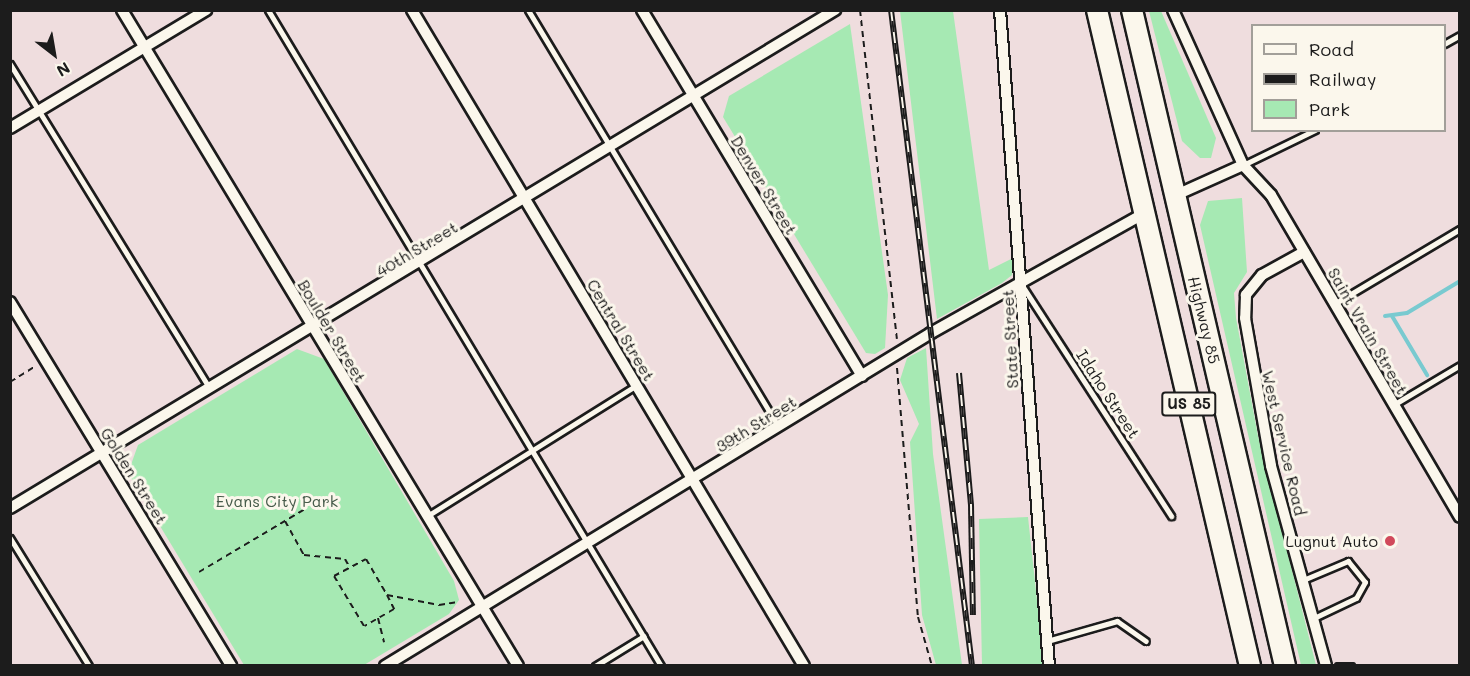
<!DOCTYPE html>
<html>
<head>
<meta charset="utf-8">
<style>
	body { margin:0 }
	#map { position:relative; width:1470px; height:676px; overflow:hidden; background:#efddde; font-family:Mali,sans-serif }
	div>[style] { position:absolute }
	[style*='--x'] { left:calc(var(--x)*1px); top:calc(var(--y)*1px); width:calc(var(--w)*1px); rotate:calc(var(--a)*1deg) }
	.green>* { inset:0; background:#a6e9b3 }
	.stream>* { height:4px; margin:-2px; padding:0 2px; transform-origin:2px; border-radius:2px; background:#79cad0 }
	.path>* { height:2px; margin-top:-1px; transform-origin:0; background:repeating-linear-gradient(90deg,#1c1c1c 0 6px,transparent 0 10.5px) }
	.roads { filter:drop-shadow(2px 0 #1c1c1c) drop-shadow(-2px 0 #1c1c1c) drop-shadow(0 2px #1c1c1c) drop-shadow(0 -2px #1c1c1c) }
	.lane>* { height:5px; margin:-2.5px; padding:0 2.5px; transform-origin:2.5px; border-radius:2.5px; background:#fbf7ec }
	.street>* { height:10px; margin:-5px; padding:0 5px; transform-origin:5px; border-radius:5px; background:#fbf7ec }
	.highway>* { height:20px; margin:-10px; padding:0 10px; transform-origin:10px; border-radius:10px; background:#fbf7ec }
	.rail>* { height:6px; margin-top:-3px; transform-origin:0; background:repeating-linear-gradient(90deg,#fbf7ec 0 11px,#1c1c1c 0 22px); box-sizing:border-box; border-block:2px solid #1c1c1c }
	.dots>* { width:16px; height:16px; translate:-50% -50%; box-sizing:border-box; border:3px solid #fbf7ec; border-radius:50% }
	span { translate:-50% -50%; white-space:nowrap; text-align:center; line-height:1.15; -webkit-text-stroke:6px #fbf7ec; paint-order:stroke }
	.shield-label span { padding:2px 4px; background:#fbf7ec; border:2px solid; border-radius:4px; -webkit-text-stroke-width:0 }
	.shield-label { font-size:15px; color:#1c1c1c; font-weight:700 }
	.street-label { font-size:16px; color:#1c1c1c }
	.park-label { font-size:16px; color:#455a49 }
	.poi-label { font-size:16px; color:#1c1c1c }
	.right { translate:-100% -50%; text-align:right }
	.frame { position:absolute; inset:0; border:12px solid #1c1c1c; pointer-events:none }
	.legend { position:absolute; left:1251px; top:24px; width:195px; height:108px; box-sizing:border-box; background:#fbf7ec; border:2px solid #a29f99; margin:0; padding:8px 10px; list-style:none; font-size:18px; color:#1c1c1c }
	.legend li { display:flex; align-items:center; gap:12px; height:30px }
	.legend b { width:30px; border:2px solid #a29f99 }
	.north { position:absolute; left:24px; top:24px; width:60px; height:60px; -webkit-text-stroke:4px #fbf7ec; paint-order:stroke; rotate:149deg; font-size:16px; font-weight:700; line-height:24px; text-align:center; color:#1c1c1c }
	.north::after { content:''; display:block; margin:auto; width:21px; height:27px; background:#1c1c1c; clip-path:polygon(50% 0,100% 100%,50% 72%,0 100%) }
</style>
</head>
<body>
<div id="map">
	<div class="green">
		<div style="clip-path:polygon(900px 11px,953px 11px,989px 270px,1015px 257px,1012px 275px,1002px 283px,937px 319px)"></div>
		<div style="clip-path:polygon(1149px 11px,1161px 11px,1216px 138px,1211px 158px,1200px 158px,1182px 141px)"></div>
		<div style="clip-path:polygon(850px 24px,888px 295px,885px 348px,875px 354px,866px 353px,723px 117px,729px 96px)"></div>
		<div style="clip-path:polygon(1242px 198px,1247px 272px,1234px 293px,1236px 318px,1258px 436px,1316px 665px,1301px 665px,1200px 225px,1208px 201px)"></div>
		<div style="clip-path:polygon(926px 348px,933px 454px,962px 665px,936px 665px,922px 615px,910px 442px,919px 424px,900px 380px,907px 358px)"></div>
		<div style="clip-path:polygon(297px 349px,324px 359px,454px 581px,459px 600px,449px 614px,364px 665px,244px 665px,128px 473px,138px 445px)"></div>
		<div style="clip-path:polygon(1028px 517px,1044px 665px,982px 665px,979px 519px)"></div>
	</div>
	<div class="stream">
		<div style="--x:1385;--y:316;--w:22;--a:-8"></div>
		<div style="--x:1407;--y:313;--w:62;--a:-31.1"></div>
		<div style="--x:1392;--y:316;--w:69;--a:59.3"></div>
	</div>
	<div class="path">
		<div style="--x:860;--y:10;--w:331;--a:83.6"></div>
		<div style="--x:897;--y:368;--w:250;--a:85.2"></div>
		<div style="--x:918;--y:617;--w:51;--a:74.1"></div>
		<div style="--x:10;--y:382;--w:31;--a:-32"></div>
		<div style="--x:285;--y:521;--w:39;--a:61"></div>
		<div style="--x:304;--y:555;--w:41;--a:5.6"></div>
		<div style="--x:345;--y:559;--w:10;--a:61"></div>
		<div style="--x:199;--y:572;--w:123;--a:-30.7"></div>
		<div style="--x:387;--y:595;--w:16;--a:63"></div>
		<div style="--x:394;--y:609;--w:34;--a:150"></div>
		<div style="--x:364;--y:626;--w:58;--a:-121"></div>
		<div style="--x:334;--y:576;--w:36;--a:-28"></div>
		<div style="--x:366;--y:559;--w:42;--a:59.7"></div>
		<div style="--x:387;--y:595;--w:53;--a:10.9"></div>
		<div style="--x:439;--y:605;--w:19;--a:-9"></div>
		<div style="--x:378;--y:618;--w:25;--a:76"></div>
	</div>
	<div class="roads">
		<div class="lane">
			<div style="--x:268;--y:10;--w:765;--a:59.07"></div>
			<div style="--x:528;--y:10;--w:485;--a:59"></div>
			<div style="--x:1444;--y:44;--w:18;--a:-29"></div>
			<div style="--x:10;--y:64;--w:379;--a:58.4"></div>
			<div style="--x:1243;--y:165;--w:80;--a:-25.9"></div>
			<div style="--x:1023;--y:287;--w:273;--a:57.1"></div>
			<div style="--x:1334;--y:304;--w:147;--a:-30.8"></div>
			<div style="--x:1393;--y:405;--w:78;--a:-30.8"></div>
			<div style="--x:427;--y:516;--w:248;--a:-32"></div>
			<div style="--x:10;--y:538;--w:150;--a:58.3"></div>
			<div style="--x:1303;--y:580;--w:49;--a:-22.9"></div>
			<div style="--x:1348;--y:561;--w:27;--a:51"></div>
			<div style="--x:1365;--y:582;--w:18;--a:119"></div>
			<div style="--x:1356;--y:598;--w:49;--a:154.5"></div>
			<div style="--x:1047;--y:641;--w:73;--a:-15.9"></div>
			<div style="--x:1117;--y:621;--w:35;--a:35"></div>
			<div style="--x:595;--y:666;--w:57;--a:-31.5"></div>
			<div style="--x:1338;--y:666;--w:13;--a:0"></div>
		</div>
		<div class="street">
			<div style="--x:122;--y:10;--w:766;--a:58.88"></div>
			<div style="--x:412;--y:10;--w:764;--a:59.14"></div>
			<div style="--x:642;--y:10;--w:427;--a:59"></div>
			<div style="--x:1000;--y:10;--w:658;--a:85.73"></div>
			<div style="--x:1173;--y:10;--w:170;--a:65.7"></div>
			<div style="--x:1243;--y:165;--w:41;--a:47"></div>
			<div style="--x:1271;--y:195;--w:373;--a:59.6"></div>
			<div style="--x:10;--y:128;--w:229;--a:-31"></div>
			<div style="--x:1174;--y:196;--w:76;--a:-24.2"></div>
			<div style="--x:1304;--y:252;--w:48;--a:151.3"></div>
			<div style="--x:1262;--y:275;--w:26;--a:129"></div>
			<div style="--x:1246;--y:295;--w:23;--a:92"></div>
			<div style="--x:1245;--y:318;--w:150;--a:80"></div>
			<div style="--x:1271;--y:466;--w:207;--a:74.6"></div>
			<div style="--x:10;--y:302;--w:426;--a:58.7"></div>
			<div style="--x:10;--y:508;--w:964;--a:-31.12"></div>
			<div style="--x:385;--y:666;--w:640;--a:-31.38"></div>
			<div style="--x:931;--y:333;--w:245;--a:-29.3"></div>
		</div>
		<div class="highway">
			<div style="--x:1097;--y:10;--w:674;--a:76.87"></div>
			<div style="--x:1132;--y:10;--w:674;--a:76.87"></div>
		</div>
	</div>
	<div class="rail">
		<div style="--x:891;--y:10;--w:661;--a:82.96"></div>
		<div style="--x:959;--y:373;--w:133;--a:84.8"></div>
		<div style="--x:971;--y:505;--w:110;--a:89"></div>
	</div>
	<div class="dots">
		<div style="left:1390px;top:541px;background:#d1495b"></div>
	</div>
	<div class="shield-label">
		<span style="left:1189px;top:404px">US 85</span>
	</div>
	<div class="street-label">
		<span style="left:764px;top:185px;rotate:59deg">Denver Street</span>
		<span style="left:417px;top:249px;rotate:-31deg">40th Street</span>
		<span style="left:1204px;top:320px;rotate:76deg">Highway 85</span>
		<span style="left:621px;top:330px;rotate:59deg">Central Street</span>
		<span style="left:332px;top:331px;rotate:59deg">Boulder Street</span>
		<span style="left:1368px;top:331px;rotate:60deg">Saint Vrain Street</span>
		<span style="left:1010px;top:339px;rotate:-93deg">State Street</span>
		<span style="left:1108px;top:394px;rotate:57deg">Idaho Street</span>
		<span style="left:756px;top:424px;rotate:-32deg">39th Street</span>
		<span style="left:1284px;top:443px;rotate:77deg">West Service Road</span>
		<span style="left:134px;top:476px;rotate:58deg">Golden Street</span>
	</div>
	<div class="park-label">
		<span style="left:277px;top:501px">Evans City Park</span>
	</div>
	<div class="poi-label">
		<span class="right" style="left:1378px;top:541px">Lugnut Auto</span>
	</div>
	<div class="frame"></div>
	<ul class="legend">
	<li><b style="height:8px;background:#fbf7ec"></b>Road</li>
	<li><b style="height:8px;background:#1c1c1c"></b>Railway</li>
	<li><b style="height:16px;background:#a6e9b3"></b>Park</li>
	</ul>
	<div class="north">N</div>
</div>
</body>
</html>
